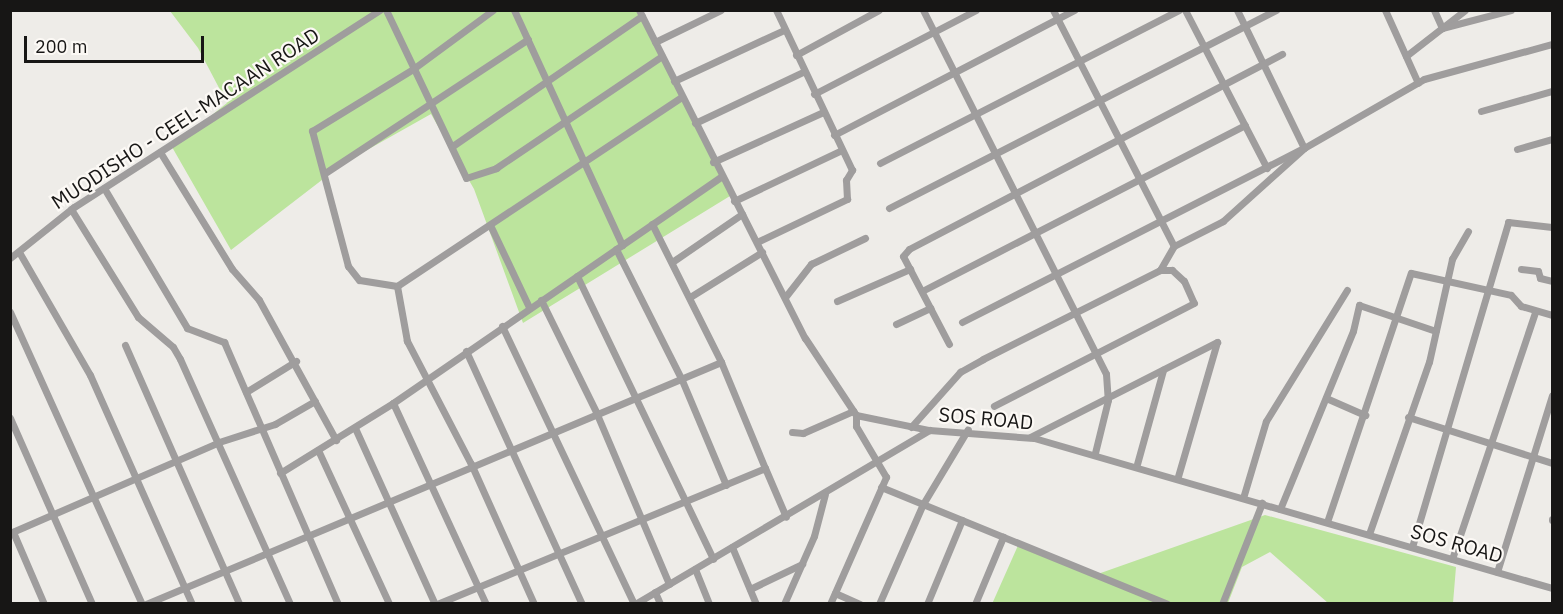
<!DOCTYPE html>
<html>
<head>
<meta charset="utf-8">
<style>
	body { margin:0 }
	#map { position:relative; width:1563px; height:614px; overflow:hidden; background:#eeece8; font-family:"IBM Plex Sans",sans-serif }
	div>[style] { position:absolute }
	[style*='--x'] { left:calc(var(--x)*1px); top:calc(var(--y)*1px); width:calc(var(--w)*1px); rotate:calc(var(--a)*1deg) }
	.green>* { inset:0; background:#bce49d }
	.minor>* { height:7px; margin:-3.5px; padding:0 3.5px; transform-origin:3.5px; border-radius:3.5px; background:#9f9d9d }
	span { translate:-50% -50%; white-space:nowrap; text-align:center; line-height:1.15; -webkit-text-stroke:4.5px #fcf9f5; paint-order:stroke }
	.street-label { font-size:20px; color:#171615 }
	.frame { position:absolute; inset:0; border:12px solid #171615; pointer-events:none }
	.scale { position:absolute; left:24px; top:36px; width:180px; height:27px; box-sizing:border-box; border:3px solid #171615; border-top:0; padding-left:8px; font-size:18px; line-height:21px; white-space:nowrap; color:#171615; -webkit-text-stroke:4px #fcf9f5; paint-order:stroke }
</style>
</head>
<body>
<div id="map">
	<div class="green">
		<div style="clip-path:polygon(170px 11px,642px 11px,730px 196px,523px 323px,474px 189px,431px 114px,344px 163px,231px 250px,172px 147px,227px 103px,198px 48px)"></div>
		<div style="clip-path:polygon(1265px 515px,1456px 567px,1453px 603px,1328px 603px,1270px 552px,1242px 567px,1228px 603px,992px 604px,1020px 541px,1095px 575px)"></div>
	</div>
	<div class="minor">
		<div style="--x:386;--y:10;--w:186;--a:64.5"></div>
		<div style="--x:466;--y:178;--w:32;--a:-18"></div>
		<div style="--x:496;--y:168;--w:200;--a:-34"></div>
		<div style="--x:514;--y:10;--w:259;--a:65.3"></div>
		<div style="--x:639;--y:10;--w:368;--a:63.2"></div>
		<div style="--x:805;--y:338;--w:92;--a:56.5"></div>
		<div style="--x:856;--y:415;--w:75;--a:11.6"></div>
		<div style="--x:929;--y:430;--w:105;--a:4.4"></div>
		<div style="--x:1034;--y:438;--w:539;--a:16.15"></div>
		<div style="--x:923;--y:10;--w:407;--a:63.3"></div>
		<div style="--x:1106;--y:374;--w:26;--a:86"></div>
		<div style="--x:1108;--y:400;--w:55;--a:103.8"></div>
		<div style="--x:1053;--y:10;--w:265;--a:62.9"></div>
		<div style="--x:1185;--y:10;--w:178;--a:62.6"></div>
		<div style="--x:1385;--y:10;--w:80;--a:65.7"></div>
		<div style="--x:1434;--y:10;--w:20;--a:66"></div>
		<div style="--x:1442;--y:28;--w:29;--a:-38"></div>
		<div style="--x:655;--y:42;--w:73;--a:-25.9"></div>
		<div style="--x:796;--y:55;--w:94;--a:-28.5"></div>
		<div style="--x:1406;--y:56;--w:46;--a:-37.9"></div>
		<div style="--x:1442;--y:28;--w:71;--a:-14.6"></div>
		<div style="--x:674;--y:81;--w:121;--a:-24.9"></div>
		<div style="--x:814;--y:94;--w:182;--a:-27.4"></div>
		<div style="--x:1481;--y:111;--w:74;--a:-15.7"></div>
		<div style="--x:695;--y:123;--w:119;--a:-25.3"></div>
		<div style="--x:834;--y:135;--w:271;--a:-27.5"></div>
		<div style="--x:454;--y:145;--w:228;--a:-34.5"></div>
		<div style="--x:1517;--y:149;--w:36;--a:-16"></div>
		<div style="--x:160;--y:152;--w:137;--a:58.4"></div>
		<div style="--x:232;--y:269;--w:41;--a:48.9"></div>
		<div style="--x:259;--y:300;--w:160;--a:61.2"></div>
		<div style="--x:713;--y:162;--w:121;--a:-24.4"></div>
		<div style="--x:880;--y:163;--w:336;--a:-27.1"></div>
		<div style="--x:325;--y:173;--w:243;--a:-33.4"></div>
		<div style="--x:104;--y:188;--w:163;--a:59.3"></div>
		<div style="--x:187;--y:328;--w:40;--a:21"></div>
		<div style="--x:224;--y:342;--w:286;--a:66.5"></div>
		<div style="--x:734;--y:201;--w:119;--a:-25.3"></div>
		<div style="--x:889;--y:208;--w:435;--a:-27.1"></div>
		<div style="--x:71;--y:209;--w:127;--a:58.2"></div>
		<div style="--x:138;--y:317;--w:46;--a:40.6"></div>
		<div style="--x:173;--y:347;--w:14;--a:60"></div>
		<div style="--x:180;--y:359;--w:269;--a:65.8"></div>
		<div style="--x:652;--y:224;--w:154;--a:63.4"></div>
		<div style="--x:721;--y:362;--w:115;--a:67.5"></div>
		<div style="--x:491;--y:227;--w:89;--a:64.6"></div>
		<div style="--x:757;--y:242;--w:100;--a:-25.5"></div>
		<div style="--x:847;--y:199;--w:19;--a:-93"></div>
		<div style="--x:846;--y:180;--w:12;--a:-59"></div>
		<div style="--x:852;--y:170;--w:177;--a:-115.4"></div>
		<div style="--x:616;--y:249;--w:144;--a:63.3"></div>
		<div style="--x:681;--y:378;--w:116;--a:67.2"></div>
		<div style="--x:19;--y:252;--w:142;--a:60"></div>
		<div style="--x:90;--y:375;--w:251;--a:66"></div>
		<div style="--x:10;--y:258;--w:82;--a:-38.6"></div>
		<div style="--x:74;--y:207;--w:364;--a:-32.8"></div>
		<div style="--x:672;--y:262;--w:85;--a:-34.4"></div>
		<div style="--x:1521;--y:269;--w:17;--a:7"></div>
		<div style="--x:1538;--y:271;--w:7;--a:74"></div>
		<div style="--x:1540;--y:278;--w:12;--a:14"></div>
		<div style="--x:1160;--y:270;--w:28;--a:-60"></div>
		<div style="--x:1174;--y:246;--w:55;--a:-27"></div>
		<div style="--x:1223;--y:221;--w:109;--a:-42"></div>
		<div style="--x:1304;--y:148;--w:153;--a:-115.9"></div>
		<div style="--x:577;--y:276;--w:314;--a:64.3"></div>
		<div style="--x:397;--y:286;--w:38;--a:-171"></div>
		<div style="--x:359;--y:280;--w:18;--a:-128"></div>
		<div style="--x:348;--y:266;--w:140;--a:-104.9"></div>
		<div style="--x:312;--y:131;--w:119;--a:-31.5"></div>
		<div style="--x:413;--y:69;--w:99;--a:-36.4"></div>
		<div style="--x:922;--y:291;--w:363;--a:-27.2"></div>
		<div style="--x:786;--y:296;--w:41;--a:-52"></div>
		<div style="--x:811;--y:264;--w:60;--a:-25.7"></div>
		<div style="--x:690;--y:297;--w:85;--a:-32"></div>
		<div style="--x:541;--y:300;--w:125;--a:63.8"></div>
		<div style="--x:596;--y:412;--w:187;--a:67"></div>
		<div style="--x:837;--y:301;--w:80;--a:-23.7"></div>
		<div style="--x:10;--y:312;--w:320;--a:65.7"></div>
		<div style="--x:962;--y:322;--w:384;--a:-27"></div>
		<div style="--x:1304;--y:148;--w:138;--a:-29.9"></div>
		<div style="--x:1424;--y:79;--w:133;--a:-15.3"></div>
		<div style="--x:896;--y:324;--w:38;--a:-25"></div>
		<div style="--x:502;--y:326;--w:308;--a:64.6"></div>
		<div style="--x:949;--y:344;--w:99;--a:-117.6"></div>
		<div style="--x:903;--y:256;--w:9;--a:-49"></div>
		<div style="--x:909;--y:249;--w:421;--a:-27.6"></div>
		<div style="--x:125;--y:345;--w:283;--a:66.2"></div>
		<div style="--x:466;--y:351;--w:278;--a:65.4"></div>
		<div style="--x:246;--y:392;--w:59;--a:-31.8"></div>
		<div style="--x:1326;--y:398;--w:43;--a:23.6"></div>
		<div style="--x:393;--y:403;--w:221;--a:65.2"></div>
		<div style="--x:1408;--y:417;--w:151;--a:17.7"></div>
		<div style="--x:10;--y:418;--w:203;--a:66.2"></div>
		<div style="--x:911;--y:427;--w:74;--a:-48.3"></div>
		<div style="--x:960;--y:372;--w:26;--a:-29"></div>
		<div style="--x:983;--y:359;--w:198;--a:-26.7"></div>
		<div style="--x:1160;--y:270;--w:12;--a:0"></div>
		<div style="--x:1172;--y:270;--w:16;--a:43"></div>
		<div style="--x:1184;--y:281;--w:24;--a:66"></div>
		<div style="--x:1194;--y:303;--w:225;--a:152.8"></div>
		<div style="--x:355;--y:428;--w:193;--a:65.6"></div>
		<div style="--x:792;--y:432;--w:11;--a:5"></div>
		<div style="--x:803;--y:433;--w:55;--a:-23.7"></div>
		<div style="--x:1030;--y:437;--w:210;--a:-26.9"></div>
		<div style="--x:1217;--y:342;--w:140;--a:106.2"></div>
		<div style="--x:318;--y:450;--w:170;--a:65.2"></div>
		<div style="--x:1137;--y:464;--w:98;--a:-74.5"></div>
		<div style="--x:280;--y:473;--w:133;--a:-31.8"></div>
		<div style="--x:393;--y:403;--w:398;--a:-34.6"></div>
		<div style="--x:881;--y:487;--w:309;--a:22.2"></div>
		<div style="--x:1243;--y:498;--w:80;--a:-73.4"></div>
		<div style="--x:1266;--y:421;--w:154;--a:-58.3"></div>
		<div style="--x:1280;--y:509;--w:192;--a:-67.7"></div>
		<div style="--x:1353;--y:331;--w:27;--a:-77"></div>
		<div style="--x:1359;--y:305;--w:81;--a:18.7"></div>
		<div style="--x:1552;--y:520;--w:1;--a:-90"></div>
		<div style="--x:1327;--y:522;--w:263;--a:-71.4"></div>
		<div style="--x:1411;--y:273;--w:102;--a:12.4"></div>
		<div style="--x:1511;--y:295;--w:15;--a:48"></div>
		<div style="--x:1521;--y:306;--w:32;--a:16"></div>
		<div style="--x:13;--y:532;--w:78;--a:66.7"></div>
		<div style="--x:10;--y:533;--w:228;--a:-23.5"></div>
		<div style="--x:219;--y:442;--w:59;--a:-17.8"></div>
		<div style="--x:275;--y:424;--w:46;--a:-29.9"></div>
		<div style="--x:1369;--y:534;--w:182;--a:-70.8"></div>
		<div style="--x:1429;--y:362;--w:106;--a:-77.4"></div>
		<div style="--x:1452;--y:259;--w:32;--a:-60"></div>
		<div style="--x:732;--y:547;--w:62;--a:67.2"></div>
		<div style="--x:1412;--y:547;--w:339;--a:-73.5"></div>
		<div style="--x:1508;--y:222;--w:44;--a:6.5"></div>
		<div style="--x:1452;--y:559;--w:261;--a:-71.4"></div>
		<div style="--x:695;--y:569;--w:38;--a:68"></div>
		<div style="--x:1497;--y:572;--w:185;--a:-72.7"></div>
		<div style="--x:750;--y:589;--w:58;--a:-25.7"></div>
		<div style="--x:655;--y:592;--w:13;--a:67"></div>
		<div style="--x:835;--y:593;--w:27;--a:24"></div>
		<div style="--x:146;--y:604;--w:624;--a:-22.82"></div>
		<div style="--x:437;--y:604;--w:355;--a:-22.5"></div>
		<div style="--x:765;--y:468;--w:53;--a:66.8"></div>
		<div style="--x:534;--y:604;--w:154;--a:-114.2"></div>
		<div style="--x:471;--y:464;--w:139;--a:-117.5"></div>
		<div style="--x:407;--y:341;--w:56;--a:-100.3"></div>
		<div style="--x:397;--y:286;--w:342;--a:-33.6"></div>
		<div style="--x:635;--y:604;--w:342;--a:-30.6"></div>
		<div style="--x:784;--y:604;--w:74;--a:-66.2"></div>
		<div style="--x:814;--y:536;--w:43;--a:-75.3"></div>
		<div style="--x:830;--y:604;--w:139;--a:-66.2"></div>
		<div style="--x:886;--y:477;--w:59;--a:-120.5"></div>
		<div style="--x:856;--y:426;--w:11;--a:-90"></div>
		<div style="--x:879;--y:604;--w:109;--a:-66.3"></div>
		<div style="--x:923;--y:504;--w:87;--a:-59"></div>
		<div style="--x:927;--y:604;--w:91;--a:-67.4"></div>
		<div style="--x:975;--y:604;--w:73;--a:-67.3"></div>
		<div style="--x:1222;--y:604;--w:109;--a:-68.4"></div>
	</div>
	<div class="street-label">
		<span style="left:185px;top:118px;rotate:-33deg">MUQDISHO - CEEL-MACAAN ROAD</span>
		<span style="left:986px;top:418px;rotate:5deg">SOS ROAD</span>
		<span style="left:1457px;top:543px;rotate:16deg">SOS ROAD</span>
	</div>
	<div class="frame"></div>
	<div class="scale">200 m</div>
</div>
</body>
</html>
